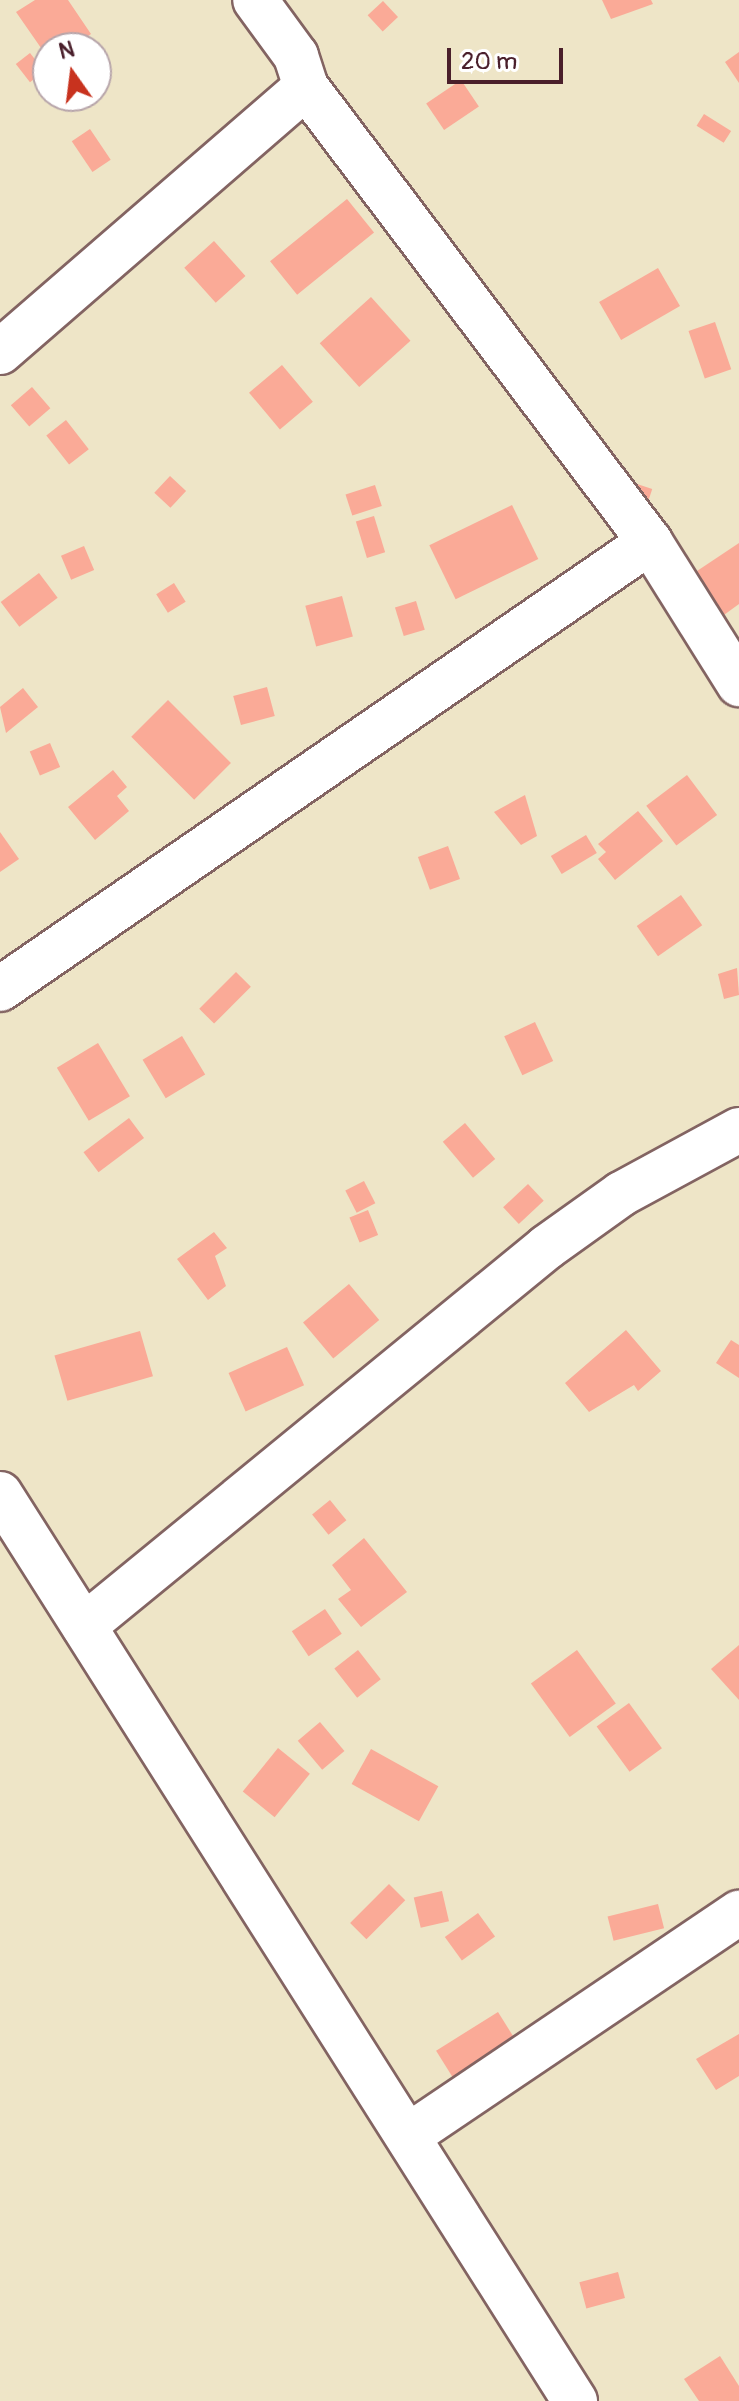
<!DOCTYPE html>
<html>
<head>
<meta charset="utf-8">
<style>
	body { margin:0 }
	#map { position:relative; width:739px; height:2401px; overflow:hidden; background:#eee5c7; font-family:Pangolin,sans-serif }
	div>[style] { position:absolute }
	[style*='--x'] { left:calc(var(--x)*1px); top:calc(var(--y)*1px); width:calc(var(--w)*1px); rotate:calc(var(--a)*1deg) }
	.building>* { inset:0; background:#faaa97; transform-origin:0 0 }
	.roads { filter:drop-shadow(2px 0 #836462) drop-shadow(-2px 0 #836462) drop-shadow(0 2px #836462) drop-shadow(0 -2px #836462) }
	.street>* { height:44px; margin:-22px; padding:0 22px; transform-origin:22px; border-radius:22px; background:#fff }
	span { translate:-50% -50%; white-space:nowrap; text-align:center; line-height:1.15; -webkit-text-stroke:7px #fff; paint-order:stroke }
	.north { position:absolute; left:32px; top:32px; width:80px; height:80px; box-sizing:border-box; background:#fff; border:2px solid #b7a5aa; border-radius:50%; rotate:346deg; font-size:22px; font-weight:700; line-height:32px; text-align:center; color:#4a1f2b }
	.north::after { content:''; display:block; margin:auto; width:28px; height:36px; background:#c8321e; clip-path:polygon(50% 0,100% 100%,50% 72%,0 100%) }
	.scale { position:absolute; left:447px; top:48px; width:116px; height:36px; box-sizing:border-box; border:4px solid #4a1f2b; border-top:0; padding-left:10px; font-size:24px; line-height:28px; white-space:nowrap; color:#4a1f2b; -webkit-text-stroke:6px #fff; paint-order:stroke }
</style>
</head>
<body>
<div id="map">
	<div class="building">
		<div style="clip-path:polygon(35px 0,68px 0,91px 34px,70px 48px,48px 48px,48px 58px,16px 12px)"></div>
		<div style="clip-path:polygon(602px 0,651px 0,653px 4px,611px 19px)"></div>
		<div style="left:383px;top:1px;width:22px;height:21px;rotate:47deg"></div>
		<div style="clip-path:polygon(739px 52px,739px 83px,725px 62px)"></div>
		<div style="left:30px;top:53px;width:23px;height:18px;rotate:52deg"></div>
		<div style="left:461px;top:80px;width:32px;height:42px;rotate:56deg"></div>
		<div style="left:704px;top:114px;width:32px;height:14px;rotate:32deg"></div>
		<div style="left:90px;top:129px;width:37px;height:22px;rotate:56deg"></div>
		<div style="left:347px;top:199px;width:43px;height:99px;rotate:51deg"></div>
		<div style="left:214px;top:241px;width:47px;height:40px;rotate:48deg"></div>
		<div style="left:658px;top:268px;width:44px;height:68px;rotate:60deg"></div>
		<div style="left:371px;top:297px;width:59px;height:69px;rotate:48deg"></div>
		<div style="left:715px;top:322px;width:50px;height:28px;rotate:71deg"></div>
		<div style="left:282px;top:365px;width:48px;height:43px;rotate:50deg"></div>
		<div style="left:32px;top:387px;width:28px;height:28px;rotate:49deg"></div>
		<div style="left:66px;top:420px;width:37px;height:25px;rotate:52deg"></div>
		<div style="left:170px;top:476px;width:22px;height:23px;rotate:43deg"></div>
		<div style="left:637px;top:484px;width:16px;height:19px;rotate:18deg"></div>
		<div style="left:375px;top:485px;width:22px;height:31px;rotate:72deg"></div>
		<div style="left:512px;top:505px;width:60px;height:92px;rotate:64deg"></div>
		<div style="left:374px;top:516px;width:38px;height:19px;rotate:73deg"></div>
		<div style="clip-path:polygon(739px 543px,739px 604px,717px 620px,688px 577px)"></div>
		<div style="left:84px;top:546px;width:26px;height:25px;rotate:67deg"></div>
		<div style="left:39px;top:573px;width:31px;height:48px;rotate:53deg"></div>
		<div style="left:174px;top:583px;width:22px;height:21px;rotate:58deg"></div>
		<div style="left:342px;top:596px;width:42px;height:38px;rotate:75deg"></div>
		<div style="left:416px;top:601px;width:30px;height:22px;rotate:73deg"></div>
		<div style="left:267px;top:687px;width:30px;height:35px;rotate:75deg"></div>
		<div style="clip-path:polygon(23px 688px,38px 707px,6px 733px,0 707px)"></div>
		<div style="left:168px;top:700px;width:89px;height:52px;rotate:45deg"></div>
		<div style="left:50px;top:743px;width:26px;height:22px;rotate:67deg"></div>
		<div style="clip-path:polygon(113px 770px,127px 787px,117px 796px,129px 811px,95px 840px,68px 807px)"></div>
		<div style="left:687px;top:775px;width:50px;height:51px;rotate:53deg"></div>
		<div style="clip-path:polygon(525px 795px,537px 836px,521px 845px,494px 812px)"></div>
		<div style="clip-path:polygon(638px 811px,663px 841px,615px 880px,598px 859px,606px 852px,598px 844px)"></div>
		<div style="clip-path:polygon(0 832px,19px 859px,0 872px)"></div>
		<div style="left:586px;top:835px;width:21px;height:41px;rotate:59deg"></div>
		<div style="left:448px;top:846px;width:35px;height:32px;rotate:70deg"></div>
		<div style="left:681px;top:895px;width:37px;height:54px;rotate:55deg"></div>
		<div style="clip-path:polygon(737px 968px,739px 995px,724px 999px,718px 974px)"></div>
		<div style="left:236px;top:972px;width:21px;height:52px;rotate:45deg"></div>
		<div style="left:535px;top:1022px;width:43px;height:34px;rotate:65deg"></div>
		<div style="left:182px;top:1036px;width:45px;height:46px;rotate:59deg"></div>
		<div style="left:98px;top:1043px;width:62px;height:48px;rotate:59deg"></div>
		<div style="left:129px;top:1118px;width:25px;height:57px;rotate:53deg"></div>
		<div style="left:465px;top:1123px;width:47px;height:29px;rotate:50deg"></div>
		<div style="left:364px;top:1181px;width:25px;height:21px;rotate:63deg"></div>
		<div style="left:528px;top:1184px;width:23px;height:34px;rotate:47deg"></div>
		<div style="left:368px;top:1210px;width:27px;height:20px;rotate:68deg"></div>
		<div style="clip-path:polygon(214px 1232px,227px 1248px,215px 1256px,226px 1286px,208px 1300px,177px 1259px)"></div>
		<div style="left:349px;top:1284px;width:47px;height:60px;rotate:50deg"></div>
		<div style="clip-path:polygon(626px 1330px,661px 1371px,638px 1391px,634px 1385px,589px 1412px,565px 1383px)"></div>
		<div style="left:140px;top:1331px;width:47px;height:89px;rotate:74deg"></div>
		<div style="clip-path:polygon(731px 1340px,739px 1345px,739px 1378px,716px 1363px)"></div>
		<div style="left:287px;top:1347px;width:42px;height:64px;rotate:66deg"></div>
		<div style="left:330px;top:1500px;width:26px;height:23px;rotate:51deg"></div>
		<div style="clip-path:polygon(364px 1538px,407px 1592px,361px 1627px,338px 1599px,351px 1590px,332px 1565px)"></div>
		<div style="left:325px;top:1609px;width:30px;height:40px;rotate:56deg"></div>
		<div style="clip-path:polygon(739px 1645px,739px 1700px,711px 1669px)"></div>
		<div style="left:358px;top:1650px;width:37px;height:30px;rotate:52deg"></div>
		<div style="left:577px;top:1650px;width:66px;height:57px;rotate:54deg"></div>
		<div style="left:629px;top:1703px;width:56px;height:40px;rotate:54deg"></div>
		<div style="left:320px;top:1722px;width:38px;height:29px;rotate:50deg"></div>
		<div style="left:278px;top:1748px;width:41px;height:56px;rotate:39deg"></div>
		<div style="left:371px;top:1749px;width:77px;height:40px;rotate:29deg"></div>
		<div style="left:389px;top:1884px;width:23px;height:55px;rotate:45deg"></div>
		<div style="left:442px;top:1891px;width:31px;height:29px;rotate:77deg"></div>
		<div style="left:658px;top:1904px;width:25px;height:52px;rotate:76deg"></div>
		<div style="left:478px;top:1913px;width:29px;height:41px;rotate:54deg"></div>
		<div style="left:498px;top:2012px;width:36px;height:73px;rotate:58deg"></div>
		<div style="clip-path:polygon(739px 2034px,739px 2076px,716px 2090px,696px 2059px)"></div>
		<div style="left:618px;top:2272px;width:27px;height:40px;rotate:75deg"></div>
		<div style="clip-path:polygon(720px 2356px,739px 2386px,739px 2401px,699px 2401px,684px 2379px)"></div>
	</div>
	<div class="roads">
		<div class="street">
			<div style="--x:306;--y:87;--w:570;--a:52.91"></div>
			<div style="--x:650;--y:542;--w:168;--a:57.9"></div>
			<div style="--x:0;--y:352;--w:405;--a:-40.9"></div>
			<div style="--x:306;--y:87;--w:33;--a:-108"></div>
			<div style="--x:296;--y:56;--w:69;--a:-126.2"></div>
			<div style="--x:0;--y:989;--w:789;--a:-34.52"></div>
			<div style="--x:0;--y:1494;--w:1074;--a:57.63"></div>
			<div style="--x:84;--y:1626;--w:598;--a:-39.3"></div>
			<div style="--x:547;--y:1247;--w:91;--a:-35.6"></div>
			<div style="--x:621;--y:1194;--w:134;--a:-28.5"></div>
			<div style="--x:411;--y:2134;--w:396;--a:-34"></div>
		</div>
	</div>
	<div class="north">N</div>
	<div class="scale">20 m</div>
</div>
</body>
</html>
